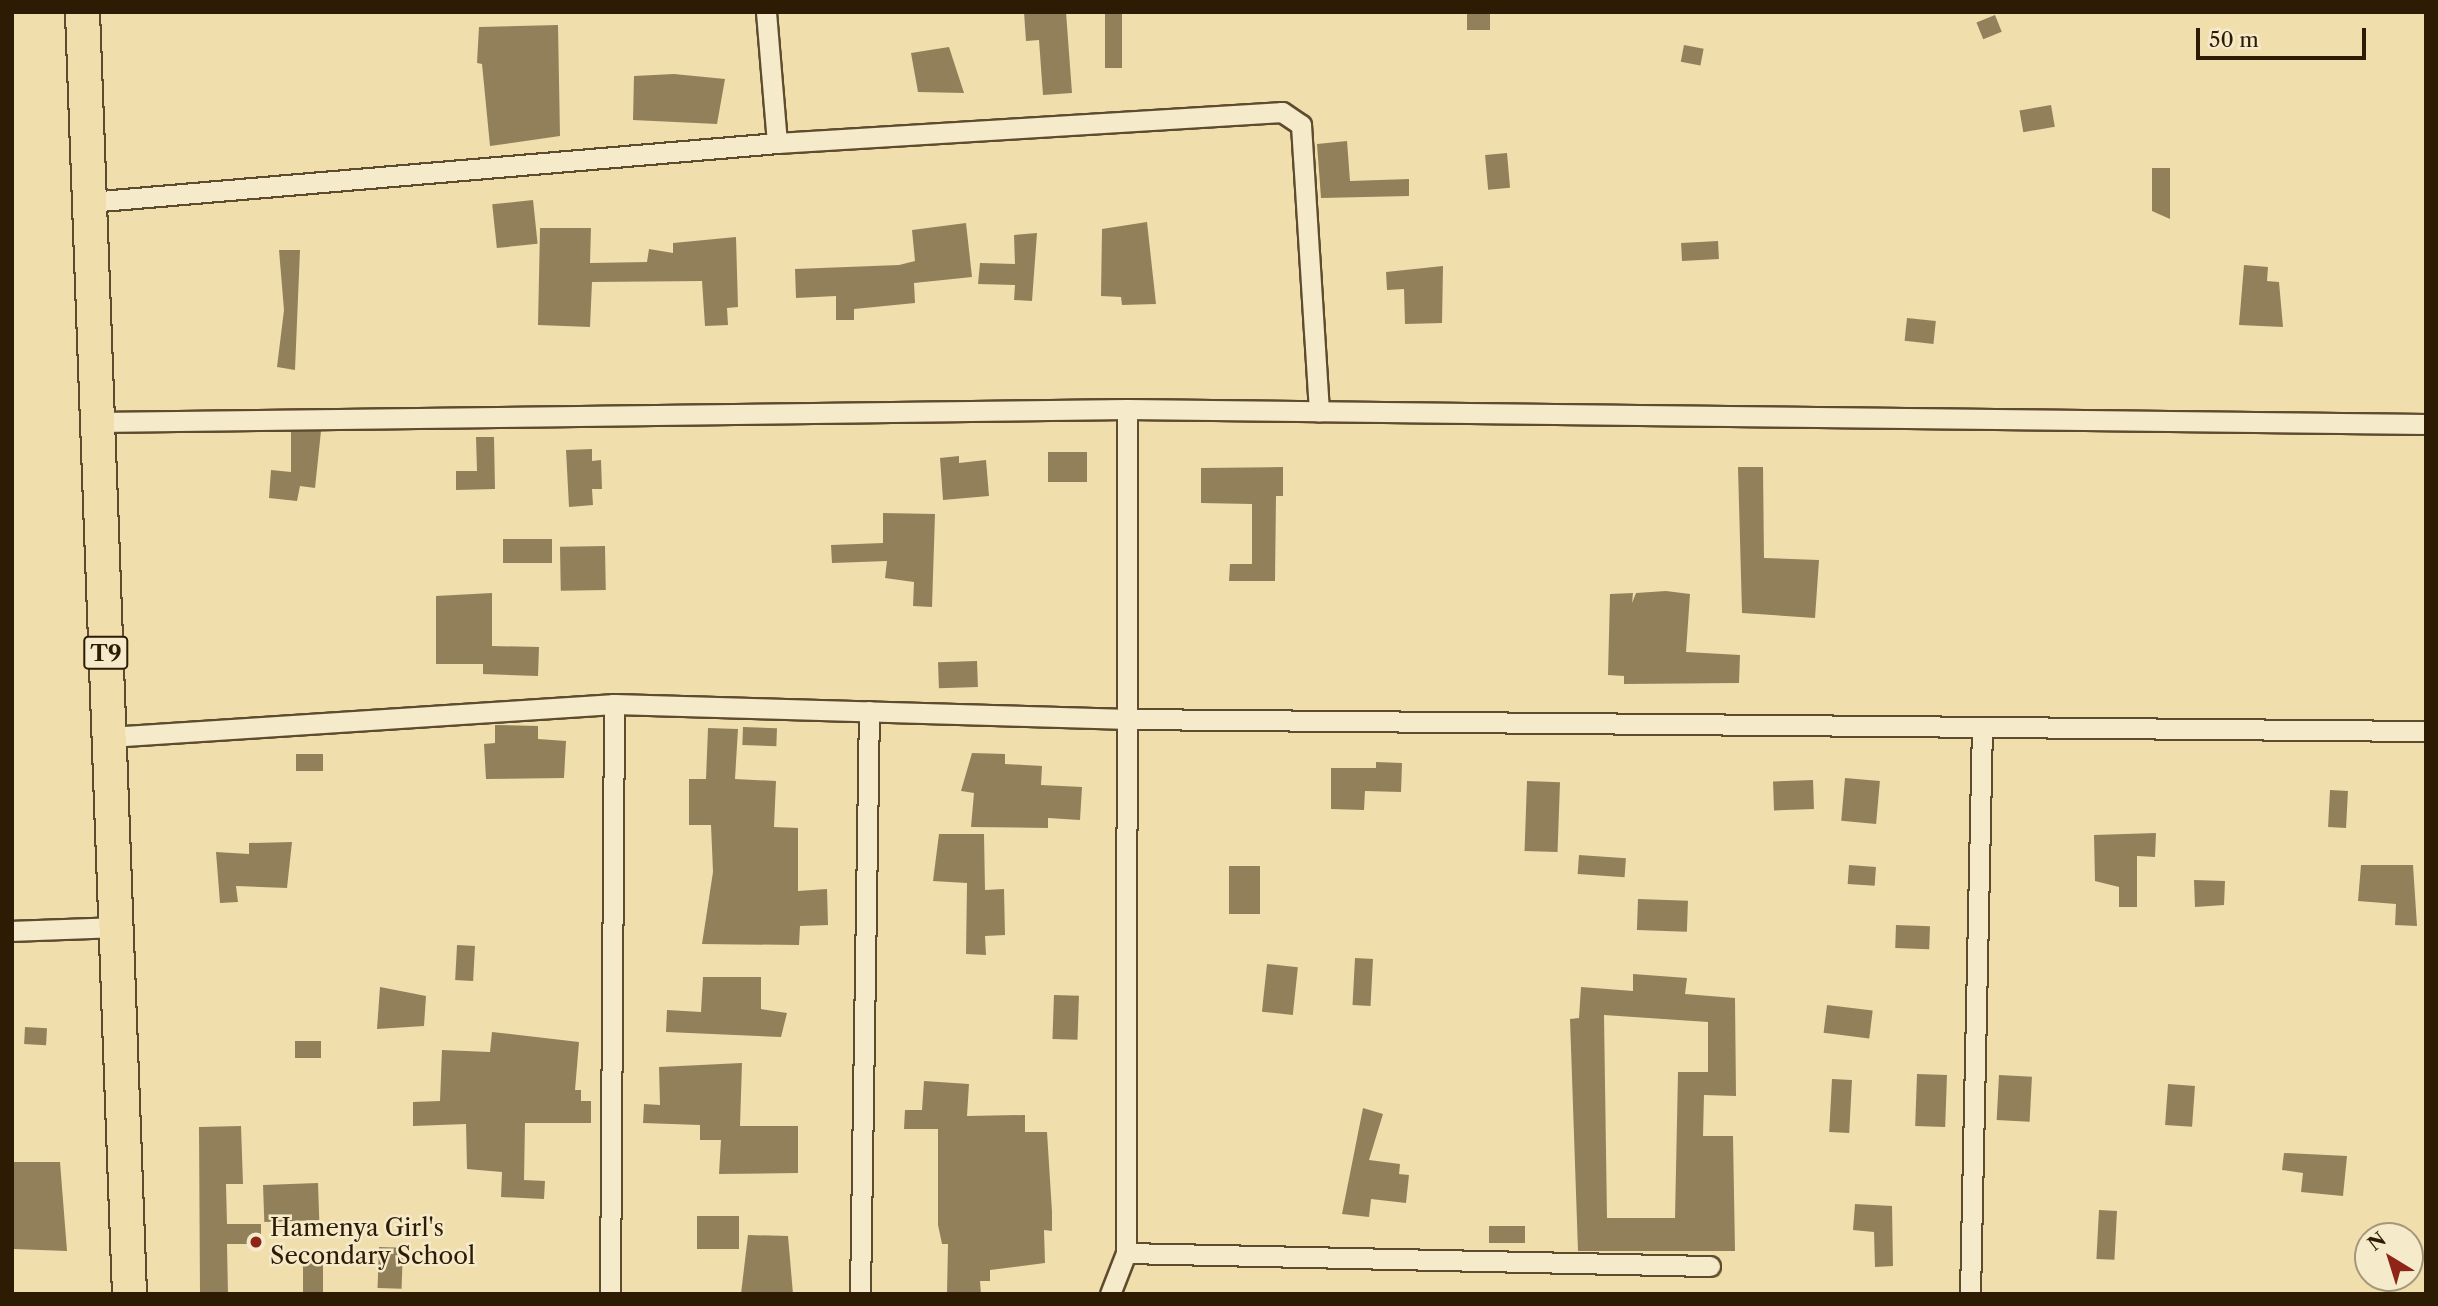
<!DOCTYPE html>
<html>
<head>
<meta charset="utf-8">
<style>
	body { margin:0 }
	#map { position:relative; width:2438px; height:1306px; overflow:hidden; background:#f0dead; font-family:"Libre Caslon Text",serif }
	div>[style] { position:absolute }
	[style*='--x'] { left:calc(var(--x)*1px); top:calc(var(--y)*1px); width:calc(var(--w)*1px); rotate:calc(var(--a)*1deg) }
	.building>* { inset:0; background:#92805b; transform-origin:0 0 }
	.roads { filter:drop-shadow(2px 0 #5e4c2e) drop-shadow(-2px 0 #5e4c2e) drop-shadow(0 2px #5e4c2e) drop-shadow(0 -2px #5e4c2e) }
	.minor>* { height:19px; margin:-9.5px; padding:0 9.5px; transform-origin:9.5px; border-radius:9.5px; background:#f5eaca }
	.trunk>* { height:33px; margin:-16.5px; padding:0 16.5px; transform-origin:16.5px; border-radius:16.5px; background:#f0dead }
	.dots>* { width:19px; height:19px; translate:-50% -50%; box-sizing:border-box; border:4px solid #f5eaca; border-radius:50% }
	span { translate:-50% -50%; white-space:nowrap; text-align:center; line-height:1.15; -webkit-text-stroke:5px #f5eaca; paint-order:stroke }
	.shield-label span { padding:2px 5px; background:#f5eaca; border:2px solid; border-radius:5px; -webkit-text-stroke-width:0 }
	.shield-label { font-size:23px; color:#2d1b03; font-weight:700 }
	.poi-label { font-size:24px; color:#2d1b03 }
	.left { translate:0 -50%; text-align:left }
	.frame { position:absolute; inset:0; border:14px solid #2d1b03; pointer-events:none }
	.north { position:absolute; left:2354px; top:1222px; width:70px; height:70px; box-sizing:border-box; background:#f5eaca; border:2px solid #a5977a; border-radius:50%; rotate:322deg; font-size:19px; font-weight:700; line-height:28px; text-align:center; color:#2d1b03 }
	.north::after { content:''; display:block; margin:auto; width:24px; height:32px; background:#8f2418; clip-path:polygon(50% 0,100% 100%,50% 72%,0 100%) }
	.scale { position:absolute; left:2196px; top:28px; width:170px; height:32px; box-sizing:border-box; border:4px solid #2d1b03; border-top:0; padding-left:9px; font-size:21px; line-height:24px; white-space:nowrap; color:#2d1b03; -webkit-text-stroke:5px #f5eaca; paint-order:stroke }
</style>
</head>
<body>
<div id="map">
	<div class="building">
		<div style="clip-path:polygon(1024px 12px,1066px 12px,1072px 93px,1043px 95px,1039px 40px,1026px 41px)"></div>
		<div style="left:1105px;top:12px;width:17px;height:56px"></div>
		<div style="left:1467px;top:12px;width:23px;height:18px"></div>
		<div style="left:1995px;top:15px;width:18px;height:20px;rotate:68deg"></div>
		<div style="clip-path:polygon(558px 25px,560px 136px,490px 146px,482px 64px,477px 63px,479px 27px)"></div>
		<div style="left:1684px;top:45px;width:20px;height:17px;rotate:11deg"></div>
		<div style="clip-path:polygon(949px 47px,964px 93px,918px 92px,911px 53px)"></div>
		<div style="clip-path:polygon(674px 74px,725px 79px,717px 124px,633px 120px,634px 76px)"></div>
		<div style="left:2051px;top:105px;width:22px;height:32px;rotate:80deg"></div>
		<div style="clip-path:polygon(1347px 141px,1350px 181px,1409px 179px,1409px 196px,1321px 198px,1317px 144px)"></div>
		<div style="left:1507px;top:153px;width:35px;height:22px;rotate:85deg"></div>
		<div style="clip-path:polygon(2152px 168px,2170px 168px,2170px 219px,2152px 211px)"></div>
		<div style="left:533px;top:200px;width:44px;height:41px;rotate:84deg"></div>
		<div style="clip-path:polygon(1147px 222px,1156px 304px,1122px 305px,1121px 297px,1101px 296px,1102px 229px)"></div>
		<div style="clip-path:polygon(966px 223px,972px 277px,914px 283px,915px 303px,854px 309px,854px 320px,836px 320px,836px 296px,796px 298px,795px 269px,899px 265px,915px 261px,912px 230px)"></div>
		<div style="clip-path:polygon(540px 228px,591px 228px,590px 263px,647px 262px,649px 249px,673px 253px,673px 243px,736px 237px,738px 307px,727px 308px,728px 325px,705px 326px,702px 281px,592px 282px,590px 327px,538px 325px)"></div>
		<div style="clip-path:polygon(1037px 233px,1032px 301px,1014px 300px,1015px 285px,978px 284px,980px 263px,1015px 264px,1014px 235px)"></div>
		<div style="left:1718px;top:241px;width:18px;height:37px;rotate:87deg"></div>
		<div style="clip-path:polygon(279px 250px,300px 250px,295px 370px,277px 367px,284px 310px)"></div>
		<div style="clip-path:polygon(2244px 265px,2268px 267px,2267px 281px,2279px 282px,2283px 327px,2239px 325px)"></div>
		<div style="clip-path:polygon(1443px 266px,1442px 323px,1405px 324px,1404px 289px,1387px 290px,1386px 272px)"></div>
		<div style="left:1907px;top:318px;width:29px;height:23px;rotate:6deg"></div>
		<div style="clip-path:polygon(321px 431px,315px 488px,300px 486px,297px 501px,269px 498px,271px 470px,291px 472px,291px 432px)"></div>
		<div style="clip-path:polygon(476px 437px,494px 437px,495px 489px,456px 490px,456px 471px,477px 471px)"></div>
		<div style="clip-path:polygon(592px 449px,592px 461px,601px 460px,602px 489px,592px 489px,593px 505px,569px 507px,566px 450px)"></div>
		<div style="left:1048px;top:452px;width:39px;height:30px"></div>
		<div style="clip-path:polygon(959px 456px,959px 463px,986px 460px,989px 496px,943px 500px,940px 458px)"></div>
		<div style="clip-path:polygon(1283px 467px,1283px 496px,1276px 496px,1275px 581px,1229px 581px,1230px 564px,1252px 564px,1252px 504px,1201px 503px,1201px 468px)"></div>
		<div style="clip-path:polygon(1738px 467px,1763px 467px,1764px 558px,1819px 560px,1815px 618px,1742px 613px)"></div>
		<div style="clip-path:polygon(883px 513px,935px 514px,932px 607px,913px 606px,914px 582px,885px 578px,887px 561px,832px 563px,831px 545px,883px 543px)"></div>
		<div style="left:552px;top:539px;width:24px;height:49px;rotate:90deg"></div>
		<div style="left:605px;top:546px;width:44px;height:45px;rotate:89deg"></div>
		<div style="clip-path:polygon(1666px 591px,1690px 594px,1686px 652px,1740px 655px,1739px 683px,1624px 684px,1624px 676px,1608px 675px,1610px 594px,1633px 593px,1632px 603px,1636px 593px)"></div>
		<div style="clip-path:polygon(492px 593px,492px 646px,539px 647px,538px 676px,483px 674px,483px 664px,436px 664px,436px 596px)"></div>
		<div style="left:977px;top:661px;width:26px;height:39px;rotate:88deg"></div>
		<div style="clip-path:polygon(495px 725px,538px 726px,538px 739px,566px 741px,564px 778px,486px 779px,484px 744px,495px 743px)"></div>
		<div style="left:743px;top:727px;width:34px;height:18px;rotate:2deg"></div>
		<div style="clip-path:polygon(708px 728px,738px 729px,735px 779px,776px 781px,774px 827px,798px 828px,798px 891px,827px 889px,828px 925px,800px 926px,799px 945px,702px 944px,713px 872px,711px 825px,689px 825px,689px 779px,706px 779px)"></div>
		<div style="clip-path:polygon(972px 753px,1005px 754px,1005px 764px,1042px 766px,1041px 785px,1082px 787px,1080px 820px,1048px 818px,1048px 828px,971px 827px,974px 793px,961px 791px)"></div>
		<div style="left:323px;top:754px;width:17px;height:27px;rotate:90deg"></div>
		<div style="clip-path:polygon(1376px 762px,1402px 763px,1401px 792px,1365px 791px,1364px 810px,1331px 809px,1331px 768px,1376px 768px)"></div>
		<div style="left:1845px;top:778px;width:35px;height:43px;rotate:5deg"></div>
		<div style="left:1813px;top:780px;width:29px;height:40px;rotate:88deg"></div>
		<div style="left:1527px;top:781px;width:33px;height:70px;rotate:2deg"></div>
		<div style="left:2330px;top:790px;width:18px;height:37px;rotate:3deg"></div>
		<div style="clip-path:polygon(2156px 833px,2155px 857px,2137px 856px,2137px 907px,2119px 907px,2119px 887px,2095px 881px,2094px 835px)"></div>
		<div style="clip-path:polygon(939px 834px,984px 834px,985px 890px,1004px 889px,1005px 935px,985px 936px,986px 955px,966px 954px,967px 883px,933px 881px)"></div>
		<div style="clip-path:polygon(292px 842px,287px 888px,236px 886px,238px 902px,220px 903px,216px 852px,249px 854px,249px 843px)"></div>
		<div style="left:1579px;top:855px;width:47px;height:19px;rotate:4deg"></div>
		<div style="left:1849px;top:865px;width:27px;height:19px;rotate:4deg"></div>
		<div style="clip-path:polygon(2361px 865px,2413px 865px,2417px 926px,2395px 925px,2396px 904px,2358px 901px)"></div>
		<div style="left:1229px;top:866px;width:31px;height:48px"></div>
		<div style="clip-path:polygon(2194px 880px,2225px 881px,2224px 905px,2195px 907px)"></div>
		<div style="left:1638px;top:899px;width:50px;height:31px;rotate:2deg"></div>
		<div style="left:1896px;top:925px;width:34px;height:23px;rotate:2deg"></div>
		<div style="left:457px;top:945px;width:18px;height:35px;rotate:3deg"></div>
		<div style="left:1355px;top:958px;width:18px;height:47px;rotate:3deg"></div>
		<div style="left:1267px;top:964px;width:31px;height:48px;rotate:6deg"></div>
		<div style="clip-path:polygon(evenodd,1633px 974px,1687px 978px,1685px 994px,1735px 998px,1736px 1096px,1704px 1095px,1703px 1136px,1733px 1136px,1735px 1251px,1578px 1251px,1570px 1019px,1579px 1018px,1581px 987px,1633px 991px,1633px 974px,1604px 1015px,1708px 1022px,1708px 1072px,1678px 1072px,1675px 1218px,1607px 1218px,1604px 1015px)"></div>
		<div style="clip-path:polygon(703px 977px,761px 977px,761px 1009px,787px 1013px,781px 1037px,666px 1032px,667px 1010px,701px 1012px)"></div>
		<div style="clip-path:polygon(380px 987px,426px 996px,424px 1026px,377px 1029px)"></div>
		<div style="left:1054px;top:995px;width:25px;height:44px;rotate:2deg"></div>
		<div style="left:1827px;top:1005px;width:46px;height:28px;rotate:7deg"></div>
		<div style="left:25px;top:1027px;width:22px;height:17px;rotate:3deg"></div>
		<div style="clip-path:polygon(492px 1032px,579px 1042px,575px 1090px,581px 1090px,581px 1101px,591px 1101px,591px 1123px,525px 1123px,524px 1180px,545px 1181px,544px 1199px,501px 1197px,502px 1172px,467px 1169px,466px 1124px,413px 1126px,413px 1102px,440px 1101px,442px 1050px,490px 1052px)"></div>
		<div style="left:295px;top:1041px;width:26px;height:17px"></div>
		<div style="clip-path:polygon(742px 1063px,740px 1126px,798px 1126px,798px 1173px,719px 1174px,721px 1140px,700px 1140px,700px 1125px,643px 1123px,644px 1104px,660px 1105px,659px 1067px)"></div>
		<div style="left:1917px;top:1074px;width:30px;height:52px;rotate:2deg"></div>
		<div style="left:1999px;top:1075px;width:33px;height:45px;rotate:3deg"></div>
		<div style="left:1832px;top:1079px;width:20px;height:53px;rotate:3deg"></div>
		<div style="clip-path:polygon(924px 1081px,969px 1084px,967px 1116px,1025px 1115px,1025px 1132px,1047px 1132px,1052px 1212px,1052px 1231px,1044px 1230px,1045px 1263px,990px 1270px,990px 1281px,980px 1281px,981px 1294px,947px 1294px,948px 1244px,942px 1244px,938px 1225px,938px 1129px,904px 1129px,905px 1110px,922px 1110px)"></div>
		<div style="left:2168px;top:1084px;width:27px;height:41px;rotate:4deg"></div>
		<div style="clip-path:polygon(1363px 1108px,1383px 1114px,1369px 1160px,1400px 1164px,1399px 1174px,1409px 1175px,1406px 1203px,1371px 1199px,1369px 1217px,1342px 1214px)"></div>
		<div style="clip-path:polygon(241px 1126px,243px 1184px,226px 1184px,227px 1224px,261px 1224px,261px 1244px,227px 1244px,228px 1294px,200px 1294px,199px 1127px)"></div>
		<div style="clip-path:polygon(2284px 1153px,2347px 1156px,2343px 1196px,2301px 1192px,2303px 1173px,2282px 1170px)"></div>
		<div style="clip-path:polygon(12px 1162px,60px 1162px,67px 1251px,14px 1249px)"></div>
		<div style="left:318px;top:1183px;width:37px;height:55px;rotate:88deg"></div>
		<div style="clip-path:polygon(1855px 1204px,1892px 1206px,1893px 1266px,1875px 1267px,1874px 1232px,1853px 1230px)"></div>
		<div style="left:2099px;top:1210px;width:18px;height:49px;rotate:3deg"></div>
		<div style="left:697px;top:1216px;width:42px;height:33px"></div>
		<div style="left:1489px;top:1226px;width:36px;height:17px"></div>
		<div style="clip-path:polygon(748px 1235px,788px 1236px,793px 1294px,741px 1294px)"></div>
		<div style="left:379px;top:1247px;width:24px;height:41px;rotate:2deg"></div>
		<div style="left:303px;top:1262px;width:20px;height:32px"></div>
	</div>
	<div class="roads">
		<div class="minor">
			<div style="--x:766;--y:12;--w:131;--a:85.2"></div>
			<div style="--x:89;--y:202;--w:691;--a:-4.9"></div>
			<div style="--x:777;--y:143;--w:506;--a:-3.51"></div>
			<div style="--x:1282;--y:112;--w:23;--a:34"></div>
			<div style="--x:1301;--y:125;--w:287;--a:86.4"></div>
			<div style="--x:97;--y:422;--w:1030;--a:-0.72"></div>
			<div style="--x:1127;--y:409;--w:1299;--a:0.66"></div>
			<div style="--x:109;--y:737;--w:506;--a:-3.74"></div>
			<div style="--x:614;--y:704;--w:513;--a:1.67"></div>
			<div style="--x:1127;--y:719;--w:1299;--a:0.53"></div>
			<div style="--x:12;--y:931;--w:104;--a:-2.2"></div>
			<div style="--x:1126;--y:1253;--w:584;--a:1.28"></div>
			<div style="--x:610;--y:1294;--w:590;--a:-89.61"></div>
			<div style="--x:860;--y:1294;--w:583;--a:-89.12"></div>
			<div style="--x:1110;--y:1294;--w:44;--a:-68.7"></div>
			<div style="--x:1126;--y:1253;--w:844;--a:-89.93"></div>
			<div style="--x:1970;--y:1294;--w:567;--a:-88.79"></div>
		</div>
		<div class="trunk">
			<div style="--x:82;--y:12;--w:1283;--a:87.9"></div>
		</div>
	</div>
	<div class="dots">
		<div style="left:256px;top:1242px;background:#8f2418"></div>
	</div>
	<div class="shield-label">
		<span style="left:106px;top:653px">T9</span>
	</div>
	<div class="poi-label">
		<span class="left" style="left:270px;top:1242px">Hamenya Girl's<br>Secondary School</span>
	</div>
	<div class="frame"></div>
	<div class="north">N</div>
	<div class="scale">50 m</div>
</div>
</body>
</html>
